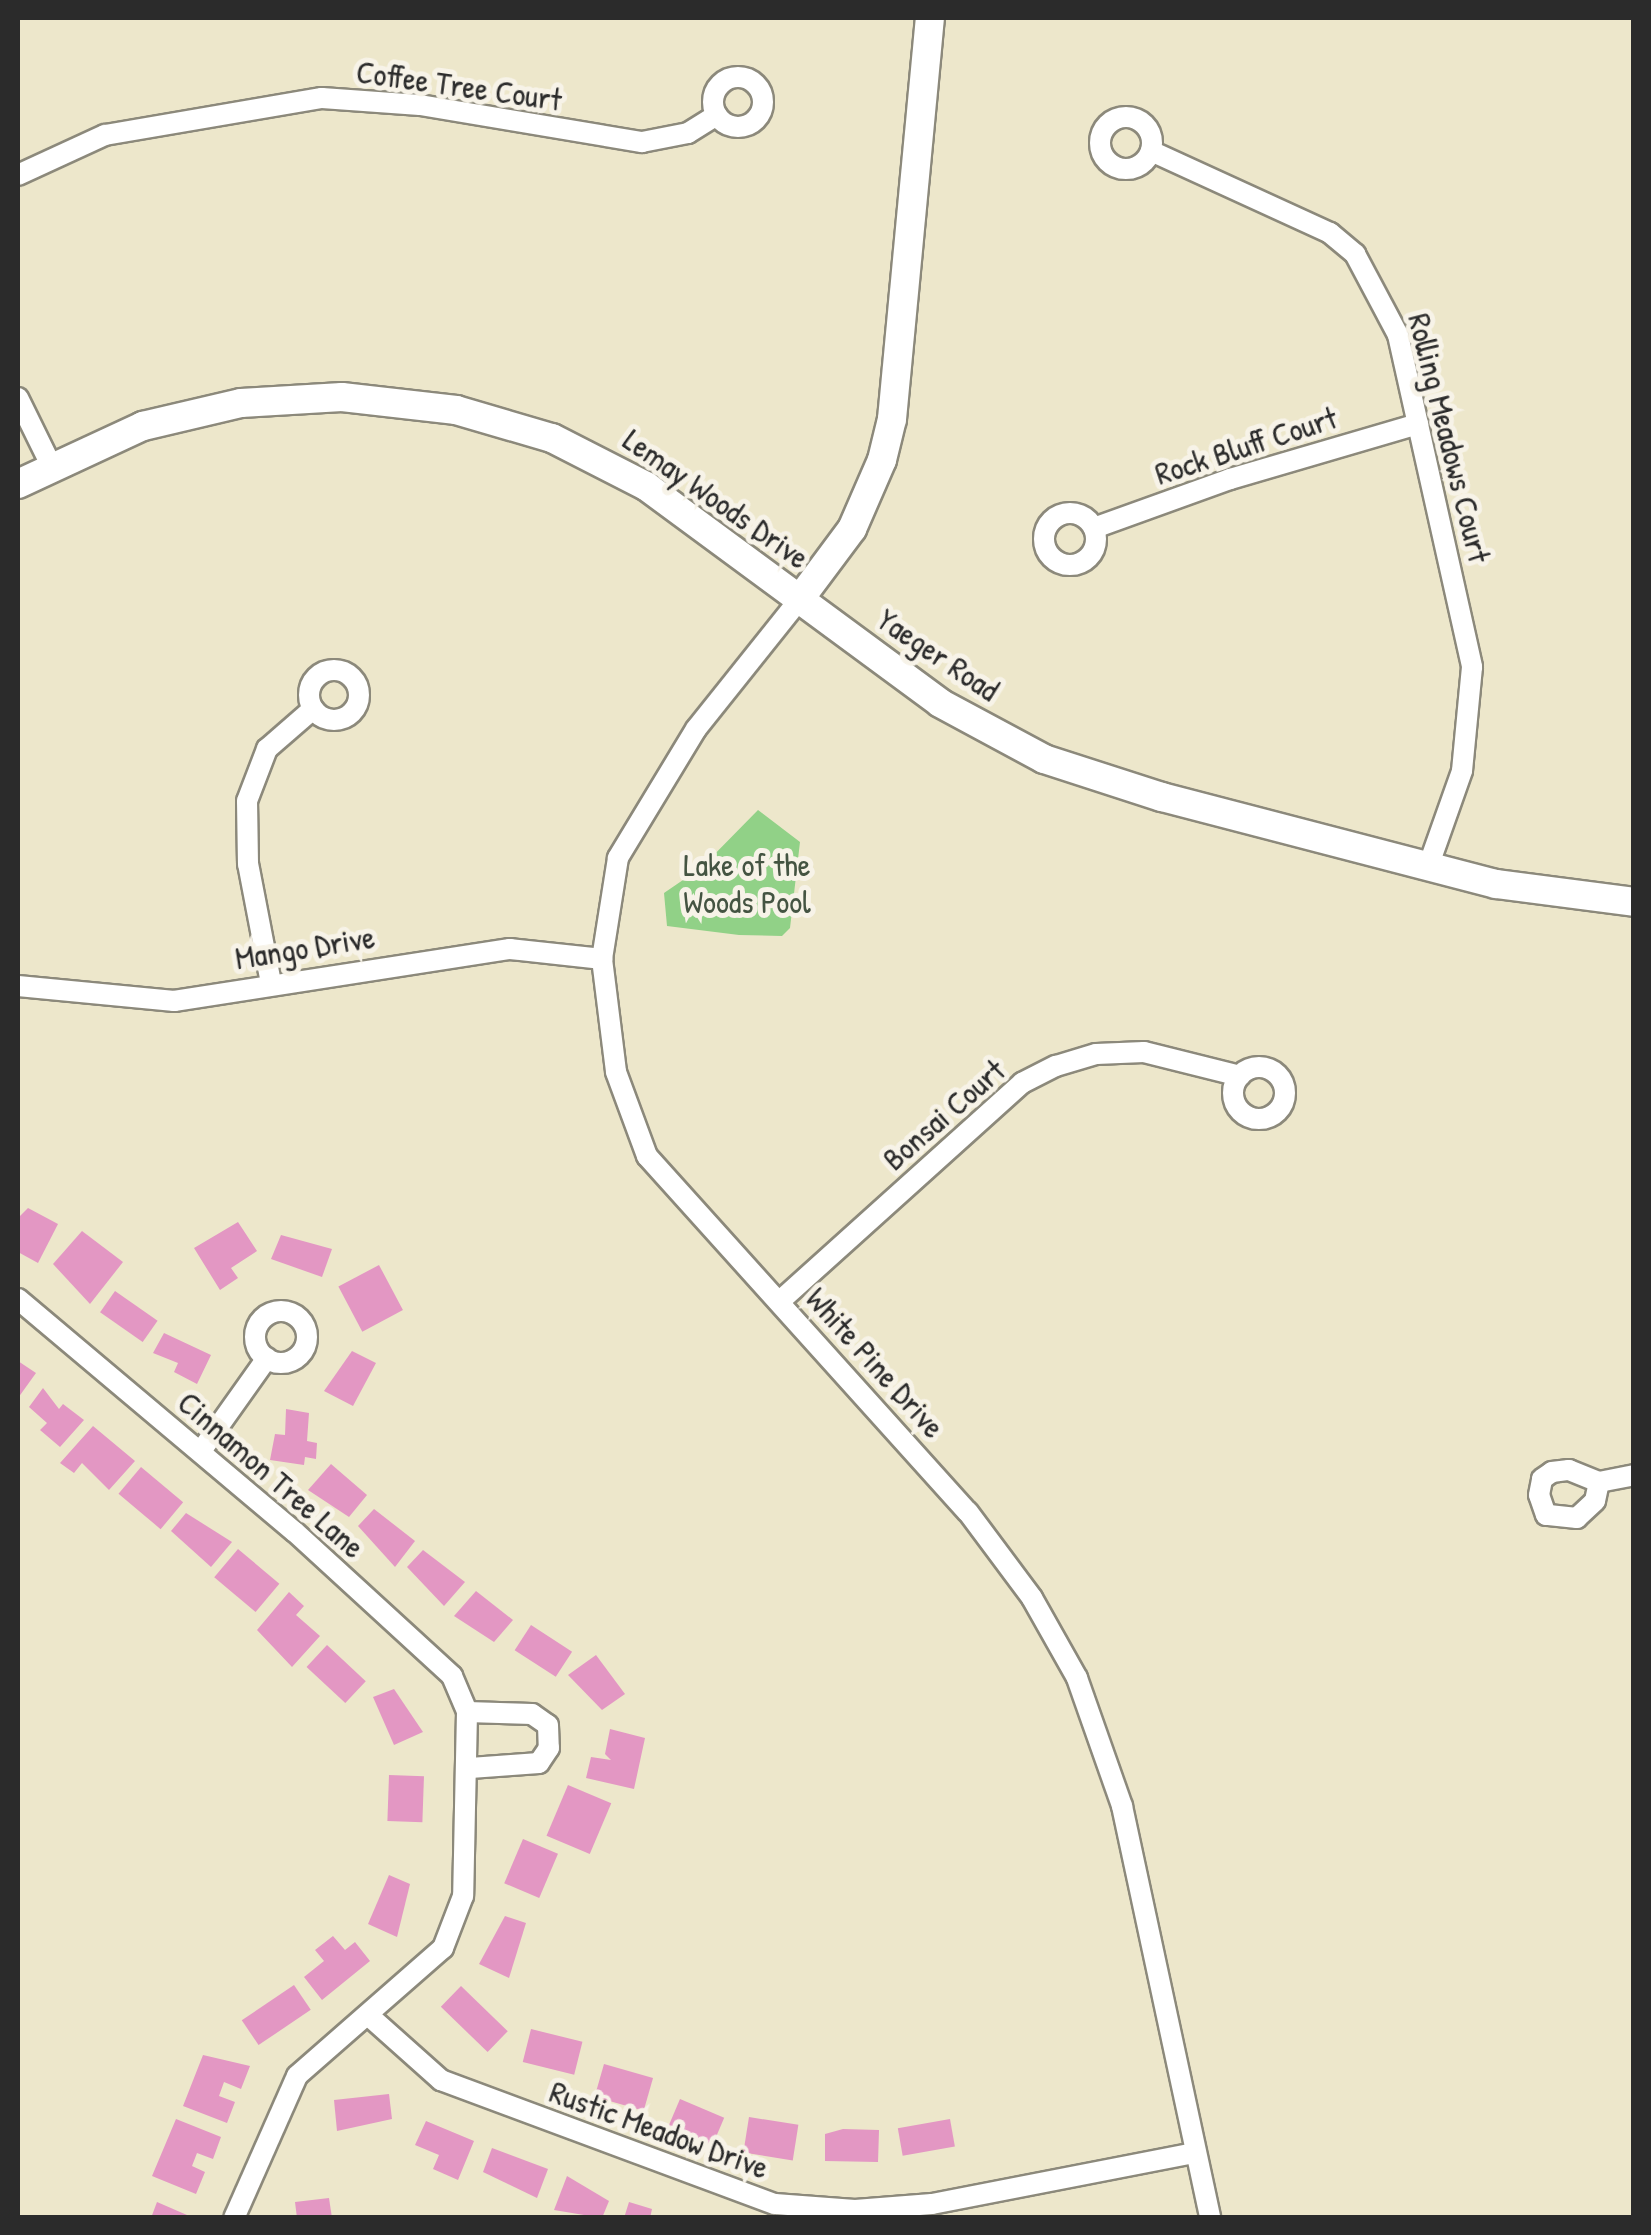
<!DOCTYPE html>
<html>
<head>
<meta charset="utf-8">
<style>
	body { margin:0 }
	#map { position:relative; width:1651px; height:2235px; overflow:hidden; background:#ede7cb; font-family:"Patrick Hand",sans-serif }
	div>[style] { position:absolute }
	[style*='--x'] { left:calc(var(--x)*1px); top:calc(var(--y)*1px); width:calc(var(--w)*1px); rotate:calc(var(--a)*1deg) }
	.green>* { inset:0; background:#91d187 }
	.building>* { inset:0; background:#e397c3; transform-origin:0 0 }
	.roads { filter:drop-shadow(2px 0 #8c897b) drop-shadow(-2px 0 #8c897b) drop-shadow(0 2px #8c897b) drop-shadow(0 -2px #8c897b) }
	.street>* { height:20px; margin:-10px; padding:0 10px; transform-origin:10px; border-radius:10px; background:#fff }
	.street>.ring { margin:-10px; padding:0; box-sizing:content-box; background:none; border:20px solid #fff; border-radius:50% }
	.secondary>* { height:28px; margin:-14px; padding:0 14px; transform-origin:14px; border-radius:14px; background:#fff }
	span { translate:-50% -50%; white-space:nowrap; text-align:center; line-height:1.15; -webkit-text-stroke:10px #f7f3e8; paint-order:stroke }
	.street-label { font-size:32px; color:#2b2b2b }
	.park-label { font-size:32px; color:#445442 }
	.frame { position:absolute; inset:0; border:20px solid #2b2b2b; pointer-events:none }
</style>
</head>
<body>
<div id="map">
	<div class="green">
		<div style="clip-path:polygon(758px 810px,800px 842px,790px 928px,782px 936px,739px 935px,667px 926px,664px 893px,702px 867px)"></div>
	</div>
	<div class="building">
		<div style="clip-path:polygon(28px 1208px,58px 1224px,38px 1263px,18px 1252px,18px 1218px)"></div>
		<div style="clip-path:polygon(238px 1222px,257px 1251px,231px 1268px,238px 1278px,220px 1290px,194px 1248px)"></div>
		<div style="clip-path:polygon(82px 1231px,123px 1262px,90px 1304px,53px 1264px)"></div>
		<div style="clip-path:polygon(281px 1235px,332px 1249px,322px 1277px,271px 1259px)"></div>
		<div style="left:379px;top:1265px;width:51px;height:46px;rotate:62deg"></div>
		<div style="left:115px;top:1291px;width:52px;height:26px;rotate:35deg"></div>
		<div style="clip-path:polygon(164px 1333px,211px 1355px,197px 1384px,174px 1372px,178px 1363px,153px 1353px)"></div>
		<div style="clip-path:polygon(352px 1351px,376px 1363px,353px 1406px,324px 1391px)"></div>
		<div style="clip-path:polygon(18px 1361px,36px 1373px,18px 1398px)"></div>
		<div style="clip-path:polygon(43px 1388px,59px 1409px,63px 1404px,84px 1420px,60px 1447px,40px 1430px,47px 1423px,29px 1407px)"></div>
		<div style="clip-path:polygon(286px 1409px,309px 1413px,307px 1441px,317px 1443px,316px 1459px,305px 1457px,304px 1465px,270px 1460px,275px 1434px,285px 1435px)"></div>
		<div style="clip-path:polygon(93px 1426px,135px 1461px,109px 1490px,82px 1463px,74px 1473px,60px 1463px)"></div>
		<div style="clip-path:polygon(331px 1464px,367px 1495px,349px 1517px,308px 1490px)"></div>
		<div style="left:141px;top:1467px;width:55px;height:35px;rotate:40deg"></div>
		<div style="clip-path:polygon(374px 1509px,415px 1541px,395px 1567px,358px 1526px)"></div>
		<div style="clip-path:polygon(186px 1513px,232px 1542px,211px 1567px,171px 1531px)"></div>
		<div style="left:238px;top:1549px;width:54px;height:37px;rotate:40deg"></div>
		<div style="clip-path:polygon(423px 1550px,465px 1582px,444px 1606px,407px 1567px)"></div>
		<div style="clip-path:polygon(476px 1591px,513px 1620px,494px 1642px,454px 1616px)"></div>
		<div style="clip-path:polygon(289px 1592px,304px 1606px,296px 1615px,320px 1636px,292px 1667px,257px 1630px)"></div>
		<div style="left:531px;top:1625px;width:49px;height:30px;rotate:33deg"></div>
		<div style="left:327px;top:1645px;width:53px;height:30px;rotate:43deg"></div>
		<div style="clip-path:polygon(596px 1655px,625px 1694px,602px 1710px,568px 1675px)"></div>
		<div style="clip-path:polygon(394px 1689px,423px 1732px,394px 1745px,373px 1697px)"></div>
		<div style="clip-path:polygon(610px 1729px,645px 1738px,634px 1789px,586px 1778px,591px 1757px,611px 1760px,605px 1754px)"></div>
		<div style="left:389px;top:1775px;width:35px;height:46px;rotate:2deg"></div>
		<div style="left:568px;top:1785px;width:47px;height:55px;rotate:23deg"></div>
		<div style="left:523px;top:1839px;width:38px;height:48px;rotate:23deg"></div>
		<div style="clip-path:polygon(389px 1875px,410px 1884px,397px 1937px,368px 1924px)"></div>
		<div style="clip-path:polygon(505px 1916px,526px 1923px,509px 1978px,479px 1964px)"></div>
		<div style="clip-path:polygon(333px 1936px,345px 1950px,355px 1942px,370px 1961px,322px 2000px,304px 1977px,324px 1961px,315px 1950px)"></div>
		<div style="left:294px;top:1985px;width:30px;height:63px;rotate:56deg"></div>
		<div style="left:461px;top:1986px;width:65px;height:29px;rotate:44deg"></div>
		<div style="left:531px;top:2029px;width:53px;height:34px;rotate:14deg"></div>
		<div style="clip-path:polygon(203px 2055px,250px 2066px,241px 2089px,224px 2082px,219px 2096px,235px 2102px,227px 2123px,183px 2106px)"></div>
		<div style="left:604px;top:2064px;width:51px;height:34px;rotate:16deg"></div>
		<div style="clip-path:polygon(389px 2094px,392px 2119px,337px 2131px,334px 2100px)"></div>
		<div style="left:680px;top:2099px;width:48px;height:32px;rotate:23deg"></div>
		<div style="left:749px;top:2117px;width:50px;height:36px;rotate:9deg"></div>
		<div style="clip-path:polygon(176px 2119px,221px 2137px,213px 2159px,197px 2153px,192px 2166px,205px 2172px,196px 2194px,152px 2176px)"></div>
		<div style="left:950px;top:2119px;width:28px;height:53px;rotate:80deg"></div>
		<div style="clip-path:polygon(426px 2121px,474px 2141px,458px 2180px,433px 2169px,439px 2155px,415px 2145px)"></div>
		<div style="clip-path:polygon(843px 2129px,879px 2130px,878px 2162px,825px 2161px,825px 2134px)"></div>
		<div style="clip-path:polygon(492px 2148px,548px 2169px,537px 2198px,483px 2172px)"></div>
		<div style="clip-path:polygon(567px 2176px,609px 2201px,602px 2218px,554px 2210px)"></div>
		<div style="clip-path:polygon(329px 2198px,332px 2218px,297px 2218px,295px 2202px)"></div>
		<div style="clip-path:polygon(157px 2202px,187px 2215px,186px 2218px,151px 2218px)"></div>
		<div style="clip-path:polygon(629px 2202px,652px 2209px,650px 2218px,624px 2218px)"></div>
	</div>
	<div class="roads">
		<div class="street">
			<div class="ring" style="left:713px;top:77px;width:30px;height:30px"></div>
			<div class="ring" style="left:1100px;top:117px;width:32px;height:32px"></div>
			<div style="--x:1151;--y:151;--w:197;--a:24.6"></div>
			<div style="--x:1330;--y:233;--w:33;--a:40"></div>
			<div style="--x:1355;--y:254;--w:92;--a:62"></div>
			<div style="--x:1398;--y:335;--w:340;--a:77.4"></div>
			<div style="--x:1472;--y:667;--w:104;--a:95.5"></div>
			<div style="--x:1462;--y:771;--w:102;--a:109.5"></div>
			<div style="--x:18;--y:175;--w:96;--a:-24.7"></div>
			<div style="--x:105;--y:135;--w:220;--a:-9.7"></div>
			<div style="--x:322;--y:98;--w:98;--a:4.1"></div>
			<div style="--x:420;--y:105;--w:225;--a:9.5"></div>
			<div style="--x:642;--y:142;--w:47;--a:-11.1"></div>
			<div style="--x:688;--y:133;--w:34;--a:-32"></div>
			<div style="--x:18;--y:398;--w:75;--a:63.8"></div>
			<div class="ring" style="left:1044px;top:513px;width:32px;height:32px"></div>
			<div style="--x:1094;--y:528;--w:145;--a:-19.8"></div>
			<div style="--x:1230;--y:479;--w:196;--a:-16.3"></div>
			<div style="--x:799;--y:600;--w:165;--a:128.6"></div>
			<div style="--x:696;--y:729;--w:151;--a:121.2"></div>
			<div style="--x:618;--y:858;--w:102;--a:99"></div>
			<div style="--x:602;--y:959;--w:114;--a:82.9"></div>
			<div style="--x:616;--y:1072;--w:90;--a:69.7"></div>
			<div style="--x:647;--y:1156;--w:479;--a:48"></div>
			<div style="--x:968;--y:1512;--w:107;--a:53.3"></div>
			<div style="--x:1032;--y:1598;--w:92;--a:60.6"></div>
			<div style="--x:1077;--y:1678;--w:136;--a:70.6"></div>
			<div style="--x:1122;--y:1806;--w:421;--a:77.9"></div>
			<div class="ring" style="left:309px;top:670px;width:30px;height:30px"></div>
			<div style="--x:271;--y:983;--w:121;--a:-100.9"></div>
			<div style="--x:248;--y:864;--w:63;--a:-90.9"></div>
			<div style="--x:247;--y:801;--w:56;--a:-69"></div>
			<div style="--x:267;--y:749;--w:61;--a:-41"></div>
			<div style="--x:18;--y:986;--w:157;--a:5.5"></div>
			<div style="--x:174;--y:1001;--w:340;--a:-8.8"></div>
			<div style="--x:510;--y:949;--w:93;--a:6.2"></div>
			<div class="ring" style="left:1233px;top:1067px;width:32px;height:32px"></div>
			<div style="--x:18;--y:1299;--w:362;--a:40.1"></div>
			<div style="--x:295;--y:1532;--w:213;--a:42.5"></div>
			<div style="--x:452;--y:1676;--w:39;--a:67"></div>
			<div style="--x:467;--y:1712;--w:184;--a:91.2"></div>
			<div style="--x:463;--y:1896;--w:56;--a:111"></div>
			<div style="--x:443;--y:1948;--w:194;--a:138.8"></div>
			<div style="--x:297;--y:2076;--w:155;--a:113.9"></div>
			<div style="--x:780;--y:1301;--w:326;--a:-42"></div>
			<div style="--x:1022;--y:1083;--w:38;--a:-27"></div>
			<div style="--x:1056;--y:1066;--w:42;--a:-16.7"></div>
			<div style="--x:1096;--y:1054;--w:48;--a:-2.4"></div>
			<div style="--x:1144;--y:1052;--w:99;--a:14"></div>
			<div class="ring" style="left:255px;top:1311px;width:32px;height:32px"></div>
			<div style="--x:201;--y:1451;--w:114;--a:-54.6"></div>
			<div style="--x:1599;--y:1482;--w:19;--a:102"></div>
			<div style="--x:1595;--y:1501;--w:25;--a:137"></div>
			<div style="--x:1577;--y:1518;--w:31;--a:-174"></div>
			<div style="--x:1546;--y:1515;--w:21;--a:-109"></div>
			<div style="--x:1539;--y:1495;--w:16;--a:-79"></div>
			<div style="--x:1542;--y:1479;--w:12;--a:-35"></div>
			<div style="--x:1552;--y:1472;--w:17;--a:-7"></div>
			<div style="--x:1569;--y:1470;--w:32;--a:22"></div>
			<div style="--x:1599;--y:1482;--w:36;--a:-11"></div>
			<div style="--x:467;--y:1712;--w:65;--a:1.8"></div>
			<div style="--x:532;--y:1714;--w:19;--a:35"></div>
			<div style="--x:548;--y:1725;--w:23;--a:88"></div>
			<div style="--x:549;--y:1748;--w:18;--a:124"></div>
			<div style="--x:539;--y:1763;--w:69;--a:175.9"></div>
			<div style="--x:368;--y:2015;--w:98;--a:41.7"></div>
			<div style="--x:441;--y:2080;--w:356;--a:20.4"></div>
			<div style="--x:775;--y:2204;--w:80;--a:4.3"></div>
			<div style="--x:855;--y:2210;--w:77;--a:-4.5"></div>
			<div style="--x:932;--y:2204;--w:267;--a:-11"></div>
		</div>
		<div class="secondary">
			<div style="--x:18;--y:484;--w:138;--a:-24.9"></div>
			<div style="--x:143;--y:426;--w:101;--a:-13.2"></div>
			<div style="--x:241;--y:403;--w:101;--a:-3.4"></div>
			<div style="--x:342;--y:397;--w:115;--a:6.5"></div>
			<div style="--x:456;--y:410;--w:100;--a:16.3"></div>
			<div style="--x:552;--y:438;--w:106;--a:27.1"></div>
			<div style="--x:646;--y:486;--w:365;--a:36.4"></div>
			<div style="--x:940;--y:703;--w:118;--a:28.3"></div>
			<div style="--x:1044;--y:759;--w:124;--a:17.9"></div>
			<div style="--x:1162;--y:797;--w:345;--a:14.6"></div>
			<div style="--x:1496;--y:884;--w:139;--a:7.4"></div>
			<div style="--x:799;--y:600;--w:89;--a:-53.3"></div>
			<div style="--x:852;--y:529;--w:75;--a:-66.5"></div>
			<div style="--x:882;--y:460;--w:42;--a:-76.3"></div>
			<div style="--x:892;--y:419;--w:403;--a:-84.6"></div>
		</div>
	</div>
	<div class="street-label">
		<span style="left:459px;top:86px;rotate:8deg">Coffee Tree Court</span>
		<span style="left:1449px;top:438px;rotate:76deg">Rolling Meadows Court</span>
		<span style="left:1246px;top:446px;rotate:-18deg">Rock Bluff Court</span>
		<span style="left:716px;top:499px;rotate:35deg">Lemay Woods Drive</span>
		<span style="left:938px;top:655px;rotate:34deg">Yaeger Road</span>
		<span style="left:305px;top:948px;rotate:-9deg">Mango Drive</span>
		<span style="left:944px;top:1115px;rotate:-41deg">Bonsai Court</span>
		<span style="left:875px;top:1363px;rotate:48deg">White Pine Drive</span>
		<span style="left:271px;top:1475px;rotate:41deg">Cinnamon Tree Lane</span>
		<span style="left:659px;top:2130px;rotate:20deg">Rustic Meadow Drive</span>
	</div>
	<div class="park-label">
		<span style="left:747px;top:884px">Lake of the<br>Woods Pool</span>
	</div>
	<div class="frame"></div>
</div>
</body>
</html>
